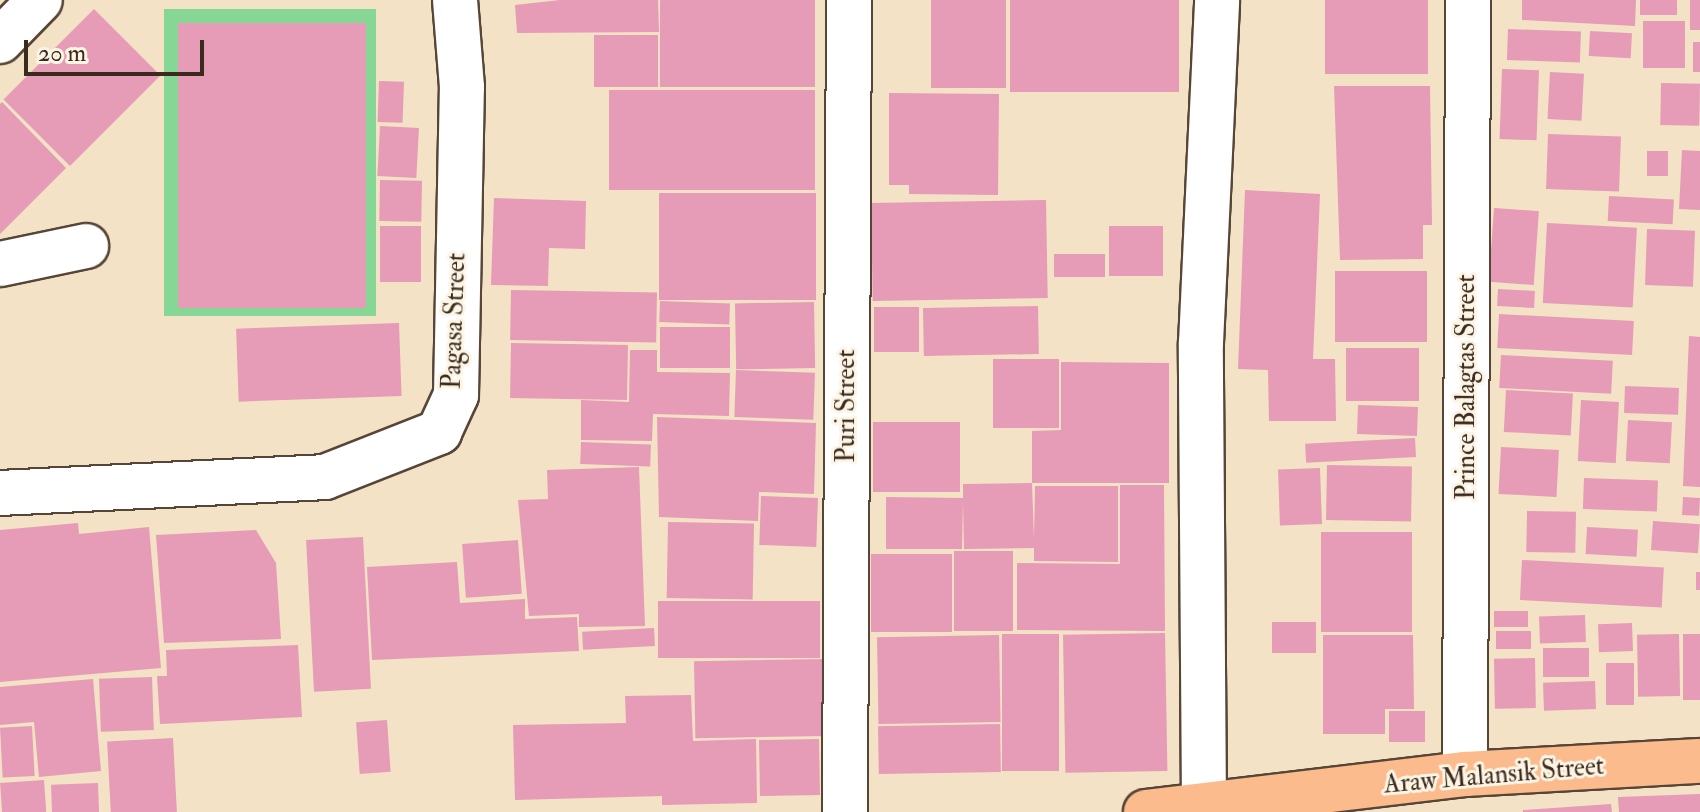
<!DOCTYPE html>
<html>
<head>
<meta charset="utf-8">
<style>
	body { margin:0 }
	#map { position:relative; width:1700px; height:812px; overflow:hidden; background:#f3e2c5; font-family:"IM FELL Double Pica",serif }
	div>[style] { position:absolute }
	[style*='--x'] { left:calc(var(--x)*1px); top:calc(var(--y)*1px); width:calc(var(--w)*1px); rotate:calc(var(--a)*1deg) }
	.green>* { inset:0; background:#86d695; transform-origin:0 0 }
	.building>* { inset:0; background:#e69bb7; transform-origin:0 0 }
	.roads { filter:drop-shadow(2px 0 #574637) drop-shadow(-2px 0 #574637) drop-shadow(0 2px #574637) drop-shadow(0 -2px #574637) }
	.minor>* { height:44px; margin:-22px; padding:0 22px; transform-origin:22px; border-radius:22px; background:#fff }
	.major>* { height:44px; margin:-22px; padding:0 22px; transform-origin:22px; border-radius:22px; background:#fbbb8d }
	span { translate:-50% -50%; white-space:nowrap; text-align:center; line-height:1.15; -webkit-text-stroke:6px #fcf5e5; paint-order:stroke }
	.street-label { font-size:26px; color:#3b2a1e }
	.scale { position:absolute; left:24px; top:40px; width:180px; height:36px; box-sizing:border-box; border:4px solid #3b2a1e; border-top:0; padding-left:10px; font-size:24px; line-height:28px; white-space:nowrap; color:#3b2a1e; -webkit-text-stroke:6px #fcf5e5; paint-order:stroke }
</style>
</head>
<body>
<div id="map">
	<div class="green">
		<div style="left:164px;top:9px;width:212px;height:307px"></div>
	</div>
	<div class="building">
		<div style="clip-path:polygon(560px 0,658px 0,659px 32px,517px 33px,515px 5px)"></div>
		<div style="left:660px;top:0;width:155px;height:87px"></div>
		<div style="left:931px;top:0;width:75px;height:88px"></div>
		<div style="left:1010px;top:0;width:169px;height:92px"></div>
		<div style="left:1325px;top:0;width:103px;height:74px"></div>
		<div style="clip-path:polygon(1522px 0,1636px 0,1635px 26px,1522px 20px)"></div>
		<div style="left:1640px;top:0;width:37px;height:15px"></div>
		<div style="left:1690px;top:0;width:10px;height:30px"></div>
		<div style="left:94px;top:9px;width:94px;height:128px;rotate:45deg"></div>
		<div style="left:1643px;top:21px;width:42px;height:47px"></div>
		<div style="left:366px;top:23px;width:285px;height:188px;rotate:90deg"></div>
		<div style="left:1508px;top:29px;width:73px;height:31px;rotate:2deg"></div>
		<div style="left:1590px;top:31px;width:42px;height:25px;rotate:3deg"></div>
		<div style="left:658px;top:35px;width:52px;height:64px;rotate:90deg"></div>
		<div style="left:1693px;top:42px;width:7px;height:30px"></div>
		<div style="left:1502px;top:69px;width:37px;height:70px;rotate:2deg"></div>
		<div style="left:1550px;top:72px;width:34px;height:47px;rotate:3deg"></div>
		<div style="left:379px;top:81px;width:25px;height:41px;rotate:2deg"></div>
		<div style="left:1661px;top:83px;width:39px;height:42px;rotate:1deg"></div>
		<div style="clip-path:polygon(1334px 86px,1430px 86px,1432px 225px,1423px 225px,1423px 259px,1340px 260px)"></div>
		<div style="left:609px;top:90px;width:206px;height:100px"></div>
		<div style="clip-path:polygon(889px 93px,999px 94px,998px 195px,909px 194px,909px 185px,889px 185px)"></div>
		<div style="clip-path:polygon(2px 102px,66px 168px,0 234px,0 104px)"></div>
		<div style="left:380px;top:126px;width:39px;height:50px;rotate:3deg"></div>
		<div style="left:1548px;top:134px;width:73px;height:55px;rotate:2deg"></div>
		<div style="clip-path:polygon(1682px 150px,1700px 151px,1700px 210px,1679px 209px)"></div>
		<div style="left:1647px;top:151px;width:21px;height:25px"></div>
		<div style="left:380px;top:180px;width:42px;height:41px;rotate:1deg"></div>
		<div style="clip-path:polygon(1245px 190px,1320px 194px,1313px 359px,1335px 359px,1336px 421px,1269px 421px,1268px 370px,1238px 369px)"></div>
		<div style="left:659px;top:193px;width:157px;height:107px"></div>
		<div style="left:1609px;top:196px;width:65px;height:25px;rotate:3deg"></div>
		<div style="clip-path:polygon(494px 198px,586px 201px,585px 249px,549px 248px,548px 286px,491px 285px)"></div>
		<div style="left:1046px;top:200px;width:98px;height:175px;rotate:89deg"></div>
		<div style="left:1494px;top:208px;width:45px;height:74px;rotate:4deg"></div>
		<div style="left:1547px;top:223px;width:90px;height:80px;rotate:3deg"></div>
		<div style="left:380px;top:226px;width:41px;height:56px"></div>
		<div style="left:1109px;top:226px;width:54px;height:50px"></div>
		<div style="left:1647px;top:229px;width:48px;height:56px;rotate:2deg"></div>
		<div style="left:1054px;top:254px;width:51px;height:23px"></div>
		<div style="left:1335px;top:271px;width:92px;height:71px"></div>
		<div style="left:1498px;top:289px;width:37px;height:17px;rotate:3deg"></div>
		<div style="left:511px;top:290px;width:146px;height:50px;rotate:1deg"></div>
		<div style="left:660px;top:301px;width:70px;height:21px;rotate:2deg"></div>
		<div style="left:814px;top:302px;width:66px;height:79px;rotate:89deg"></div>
		<div style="left:1038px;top:306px;width:48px;height:115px;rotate:89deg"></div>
		<div style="left:874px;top:307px;width:45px;height:45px"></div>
		<div style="left:1499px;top:314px;width:135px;height:34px;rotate:3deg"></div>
		<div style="left:399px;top:323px;width:73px;height:163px;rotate:88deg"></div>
		<div style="left:660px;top:327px;width:70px;height:41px"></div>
		<div style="clip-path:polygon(1689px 336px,1700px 337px,1700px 487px,1683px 486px)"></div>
		<div style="left:511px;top:343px;width:117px;height:55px;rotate:1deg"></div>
		<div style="left:1419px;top:348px;width:53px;height:73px;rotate:90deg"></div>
		<div style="clip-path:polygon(630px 350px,657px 350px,657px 372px,730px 373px,729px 416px,653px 414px,652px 441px,581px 440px,581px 400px,629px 402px)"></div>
		<div style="left:1501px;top:355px;width:112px;height:33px;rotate:3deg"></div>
		<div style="left:993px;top:359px;width:66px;height:69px"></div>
		<div style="clip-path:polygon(1061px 362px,1169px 363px,1169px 483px,1032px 483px,1032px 431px,1061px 430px)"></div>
		<div style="left:736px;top:370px;width:79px;height:47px;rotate:2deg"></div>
		<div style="left:1625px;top:386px;width:54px;height:27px;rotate:2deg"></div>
		<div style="left:1506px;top:390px;width:67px;height:42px;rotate:3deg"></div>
		<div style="left:1581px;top:400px;width:38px;height:61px;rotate:3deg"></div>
		<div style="left:1358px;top:405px;width:60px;height:29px;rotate:2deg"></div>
		<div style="clip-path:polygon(657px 417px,816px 423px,814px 494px,759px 492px,758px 521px,659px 517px)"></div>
		<div style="left:1628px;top:420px;width:44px;height:41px;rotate:3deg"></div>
		<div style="left:873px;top:422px;width:87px;height:70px"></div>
		<div style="left:1415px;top:438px;width:19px;height:110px;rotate:87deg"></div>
		<div style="left:581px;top:442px;width:70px;height:22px;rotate:2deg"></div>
		<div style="left:1501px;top:447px;width:58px;height:47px;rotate:3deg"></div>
		<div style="left:1327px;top:465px;width:85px;height:55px;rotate:1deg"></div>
		<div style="clip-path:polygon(639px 467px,645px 626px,579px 627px,579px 614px,529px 616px,518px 500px,548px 499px,547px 470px)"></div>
		<div style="left:1320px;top:468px;width:56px;height:42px;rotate:88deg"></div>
		<div style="left:1584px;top:478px;width:74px;height:31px;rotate:2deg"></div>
		<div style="clip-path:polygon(1032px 483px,1034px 539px,1035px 486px,1118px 486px,1118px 562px,1034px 561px,1034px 548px,964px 549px,963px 501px,962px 549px,886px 549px,886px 497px,963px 498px,963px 484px)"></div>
		<div style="clip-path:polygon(1120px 485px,1164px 485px,1165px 631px,1017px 630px,1017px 563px,1120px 564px)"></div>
		<div style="left:761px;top:496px;width:57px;height:49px;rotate:2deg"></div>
		<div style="left:1683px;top:497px;width:17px;height:18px;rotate:3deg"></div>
		<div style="left:1527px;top:511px;width:49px;height:41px;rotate:1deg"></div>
		<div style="left:1653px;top:521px;width:47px;height:29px;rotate:4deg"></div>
		<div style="left:668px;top:522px;width:86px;height:76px;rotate:1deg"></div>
		<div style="clip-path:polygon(78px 523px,79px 534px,149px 527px,161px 668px,0 682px,0 530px)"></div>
		<div style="left:1587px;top:527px;width:51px;height:27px;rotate:3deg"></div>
		<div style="clip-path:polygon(256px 530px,276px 563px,281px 639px,164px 643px,156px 535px)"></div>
		<div style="left:1321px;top:532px;width:91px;height:100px"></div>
		<div style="left:363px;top:537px;width:152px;height:57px;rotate:87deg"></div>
		<div style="left:518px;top:540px;width:54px;height:56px;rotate:86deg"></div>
		<div style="left:954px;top:551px;width:59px;height:80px"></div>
		<div style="left:871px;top:554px;width:81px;height:78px"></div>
		<div style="left:1522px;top:560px;width:142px;height:40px;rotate:3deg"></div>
		<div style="clip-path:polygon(457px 562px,460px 603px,525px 599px,525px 619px,577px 617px,579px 651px,372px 660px,367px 567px)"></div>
		<div style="left:1696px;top:572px;width:4px;height:18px"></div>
		<div style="left:820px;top:601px;width:57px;height:162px;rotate:90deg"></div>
		<div style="left:1494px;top:611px;width:34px;height:16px"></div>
		<div style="left:1585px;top:615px;width:27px;height:46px;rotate:88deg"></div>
		<div style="left:1272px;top:622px;width:44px;height:31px"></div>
		<div style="left:1632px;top:623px;width:28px;height:34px;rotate:88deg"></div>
		<div style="left:654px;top:628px;width:18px;height:72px;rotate:87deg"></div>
		<div style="left:1531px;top:631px;width:18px;height:35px;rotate:90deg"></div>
		<div style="left:1165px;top:633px;width:138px;height:102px;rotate:89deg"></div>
		<div style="left:1002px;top:634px;width:57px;height:137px"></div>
		<div style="left:1679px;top:634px;width:62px;height:42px;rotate:89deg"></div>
		<div style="left:1700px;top:634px;width:66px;height:17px;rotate:90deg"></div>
		<div style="left:999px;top:635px;width:87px;height:122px;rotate:89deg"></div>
		<div style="clip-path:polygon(1323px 635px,1413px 635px,1414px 709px,1385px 709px,1385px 734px,1323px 734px)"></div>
		<div style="clip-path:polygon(298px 645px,302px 717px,160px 724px,157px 676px,167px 676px,166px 650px)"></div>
		<div style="left:1589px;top:648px;width:29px;height:46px;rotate:90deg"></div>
		<div style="left:1535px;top:658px;width:50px;height:41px;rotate:89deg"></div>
		<div style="left:825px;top:659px;width:77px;height:131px;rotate:89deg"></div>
		<div style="left:1634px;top:663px;width:42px;height:28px;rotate:90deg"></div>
		<div style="left:152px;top:677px;width:53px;height:53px;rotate:88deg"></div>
		<div style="clip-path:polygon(93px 679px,101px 771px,39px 777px,34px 722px,0 725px,0 687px)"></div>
		<div style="left:1595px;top:681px;width:28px;height:52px;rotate:88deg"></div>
		<div style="clip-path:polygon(691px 695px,693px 741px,756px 739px,757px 803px,662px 805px,662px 796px,515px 800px,513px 725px,626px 723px,625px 696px)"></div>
		<div style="left:1389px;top:711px;width:36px;height:31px"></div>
		<div style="left:387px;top:720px;width:52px;height:31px;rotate:86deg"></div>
		<div style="left:1000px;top:724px;width:48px;height:122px;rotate:89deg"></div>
		<div style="left:32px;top:726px;width:50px;height:32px;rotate:87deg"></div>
		<div style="left:173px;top:738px;width:74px;height:66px;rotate:87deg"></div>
		<div style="left:819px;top:739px;width:56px;height:60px;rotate:89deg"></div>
		<div style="left:44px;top:780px;width:32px;height:44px;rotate:86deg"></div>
		<div style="left:98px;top:783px;width:29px;height:47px;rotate:88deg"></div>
		<div style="clip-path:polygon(1700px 794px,1700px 812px,1619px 812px,1618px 797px)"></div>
		<div style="clip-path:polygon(1611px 804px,1612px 812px,1523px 812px,1523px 810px)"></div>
	</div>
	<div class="roads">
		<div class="minor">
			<div style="--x:0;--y:41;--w:57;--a:-45.7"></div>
			<div style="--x:0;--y:264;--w:88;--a:-11.8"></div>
			<div style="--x:0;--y:493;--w:325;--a:-2.8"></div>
			<div style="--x:325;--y:477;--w:123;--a:-21.5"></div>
			<div style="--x:439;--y:432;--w:41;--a:-65.3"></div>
			<div style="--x:456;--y:395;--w:308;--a:-88.9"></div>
			<div style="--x:462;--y:87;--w:87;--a:-94.6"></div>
			<div style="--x:1465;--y:774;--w:774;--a:-89.78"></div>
			<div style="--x:1204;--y:807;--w:464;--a:-90.4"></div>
			<div style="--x:1201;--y:343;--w:343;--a:-87.3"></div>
			<div style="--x:845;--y:812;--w:812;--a:-89.72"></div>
		</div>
		<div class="major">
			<div style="--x:1146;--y:812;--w:321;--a:-6.8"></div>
			<div style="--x:1465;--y:774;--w:235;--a:-3.2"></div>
		</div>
	</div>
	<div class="street-label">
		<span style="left:455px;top:321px;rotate:-88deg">Pagasa Street</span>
		<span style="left:1467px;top:387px;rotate:-90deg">Prince Balagtas Street</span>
		<span style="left:847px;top:406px;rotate:-90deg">Puri Street</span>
		<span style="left:1494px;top:776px;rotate:-5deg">Araw Malansik Street</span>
	</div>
	<div class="scale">20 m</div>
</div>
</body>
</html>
